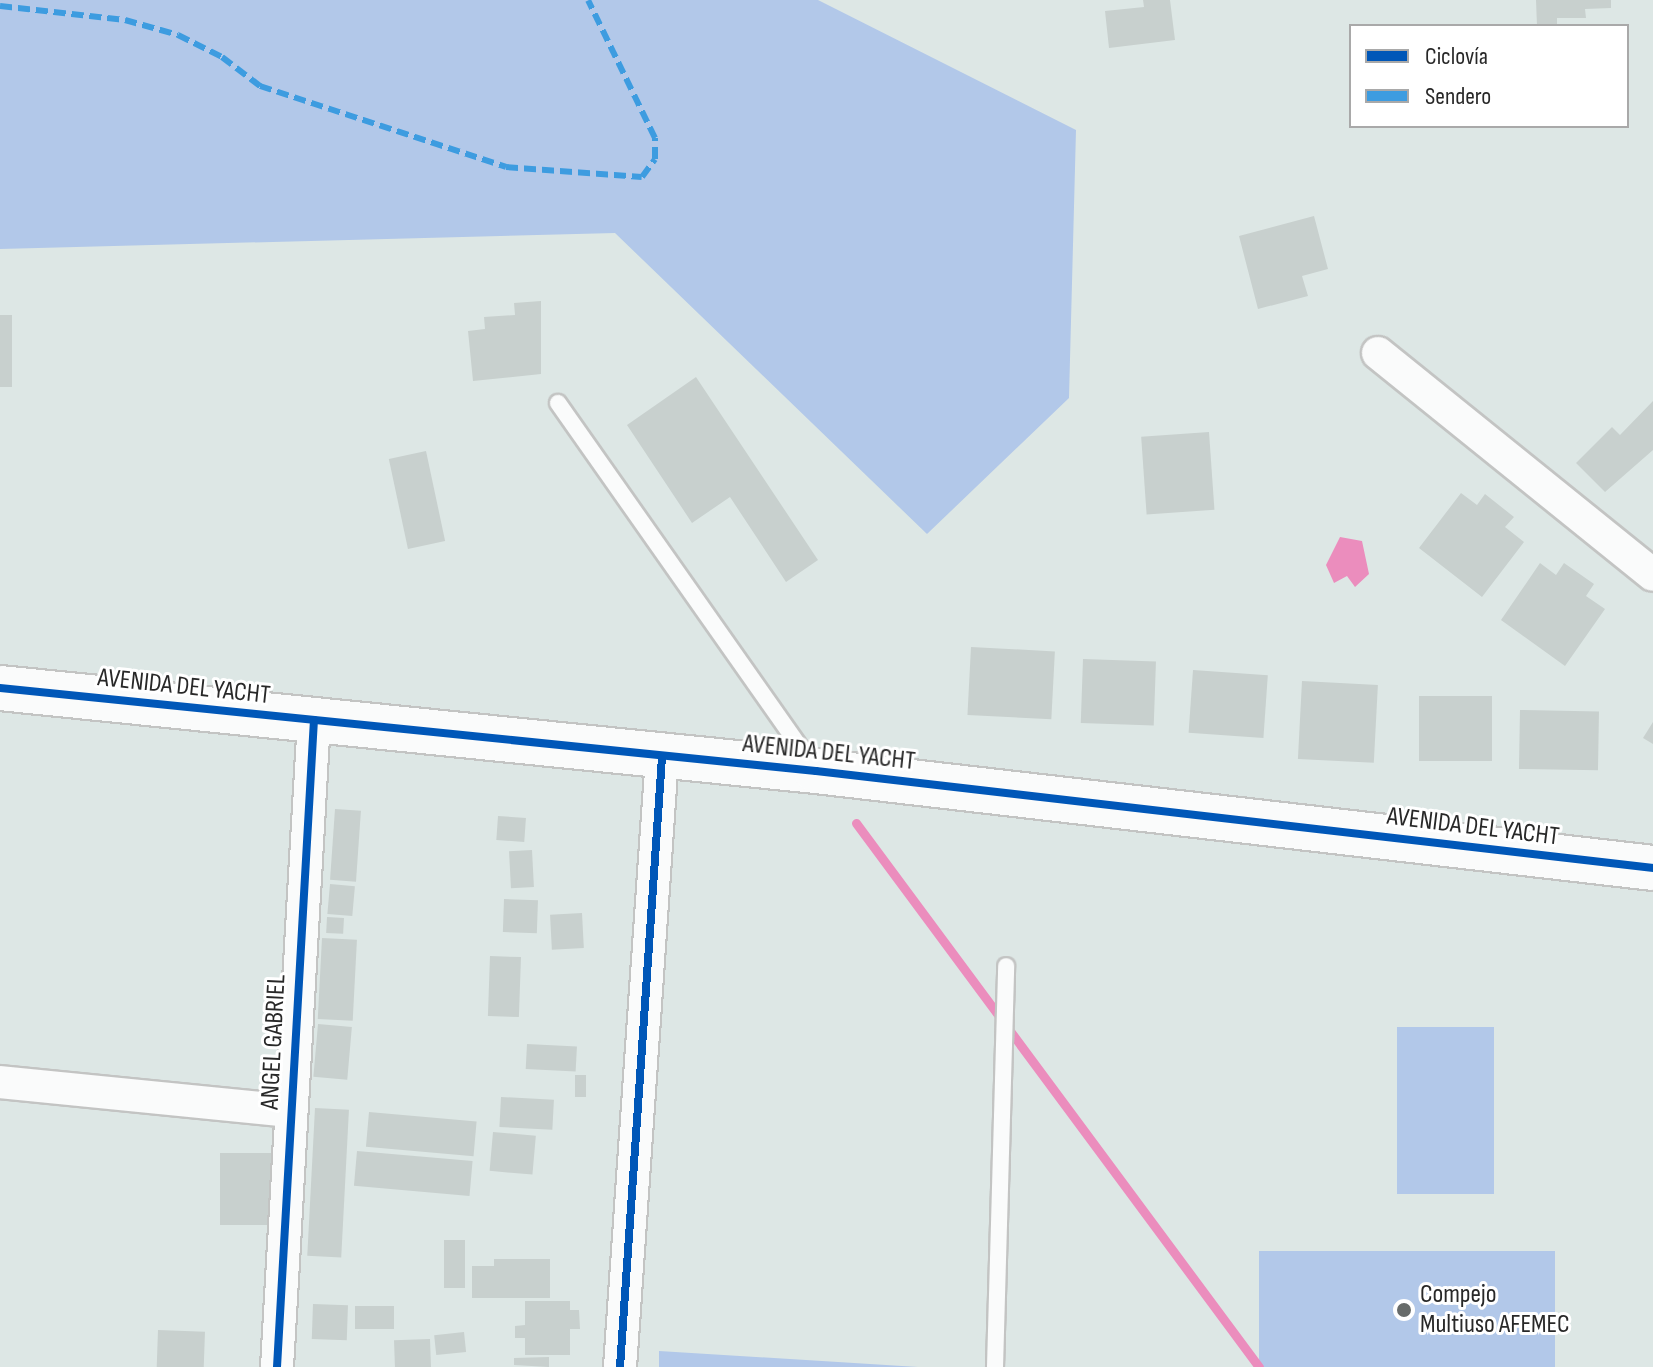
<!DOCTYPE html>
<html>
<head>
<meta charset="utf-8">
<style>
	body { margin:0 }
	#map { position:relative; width:1653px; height:1367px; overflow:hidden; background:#dde7e5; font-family:"Sofia Sans Condensed",sans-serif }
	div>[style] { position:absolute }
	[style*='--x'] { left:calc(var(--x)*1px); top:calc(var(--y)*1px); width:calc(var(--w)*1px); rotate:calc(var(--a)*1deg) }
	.pitch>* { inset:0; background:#b2c8e9; transform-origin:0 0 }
	.water>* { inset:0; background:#eb8dbd }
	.stream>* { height:9px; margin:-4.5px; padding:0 4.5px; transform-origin:4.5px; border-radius:4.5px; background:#eb8dbd }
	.building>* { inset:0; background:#c8d0ce; transform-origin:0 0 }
	.roads { filter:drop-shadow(2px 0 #c3c4c3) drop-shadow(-2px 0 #c3c4c3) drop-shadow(0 2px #c3c4c3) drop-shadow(0 -2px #c3c4c3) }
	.lane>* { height:16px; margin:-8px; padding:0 8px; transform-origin:8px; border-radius:8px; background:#fafbfb }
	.street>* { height:32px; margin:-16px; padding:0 16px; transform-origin:16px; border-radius:16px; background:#fafbfb }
	.secondary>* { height:44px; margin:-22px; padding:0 22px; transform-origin:22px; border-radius:22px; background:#fafbfb }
	.quiet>* { height:6px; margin-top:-3px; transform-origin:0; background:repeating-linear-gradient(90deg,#3d9ce0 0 12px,transparent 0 18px) }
	.cycleway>* { height:8px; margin:-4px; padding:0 4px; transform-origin:4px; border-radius:4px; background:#0057b8 }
	.dots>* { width:22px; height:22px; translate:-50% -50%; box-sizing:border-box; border:4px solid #fff; border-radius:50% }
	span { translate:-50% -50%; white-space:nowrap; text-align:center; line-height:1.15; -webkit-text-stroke:6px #fff; paint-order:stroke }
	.street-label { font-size:26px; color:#282828 }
	.poi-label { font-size:26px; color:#282828 }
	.left { translate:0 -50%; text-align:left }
	.legend { position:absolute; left:1349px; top:24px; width:280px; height:104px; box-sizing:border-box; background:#fff; border:2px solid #a9a9a9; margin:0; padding:10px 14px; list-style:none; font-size:24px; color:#282828 }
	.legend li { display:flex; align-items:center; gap:16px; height:40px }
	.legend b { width:40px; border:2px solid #a9a9a9 }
</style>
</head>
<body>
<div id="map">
	<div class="pitch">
		<div style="clip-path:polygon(0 0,818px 0,1076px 130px,1069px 398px,927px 534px,615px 233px,0 249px)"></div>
		<div style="left:1494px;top:1027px;width:167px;height:97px;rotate:90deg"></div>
		<div style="left:1259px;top:1251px;width:296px;height:116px"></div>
		<div style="clip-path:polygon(659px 1351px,918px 1367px,659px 1367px)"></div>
	</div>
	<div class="water">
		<div style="clip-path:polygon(1340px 537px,1362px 541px,1369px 574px,1355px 587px,1347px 576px,1334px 583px,1326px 565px)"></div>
	</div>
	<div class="stream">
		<div style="--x:856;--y:823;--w:677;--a:53.47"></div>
	</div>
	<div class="building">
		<div style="clip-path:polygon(1143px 0,1170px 0,1175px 40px,1109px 48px,1105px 11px,1144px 7px)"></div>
		<div style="clip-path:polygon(1536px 0,1611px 0,1611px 8px,1585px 9px,1586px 18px,1557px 18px,1557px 26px,1537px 26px)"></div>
		<div style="clip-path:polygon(1314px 216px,1328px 269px,1302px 276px,1308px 296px,1258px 309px,1239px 236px)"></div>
		<div style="clip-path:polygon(541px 301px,541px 374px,473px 381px,468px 331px,485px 329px,484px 317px,515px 315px,514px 303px)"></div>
		<div style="left:0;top:315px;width:12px;height:72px"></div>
		<div style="clip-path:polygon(696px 377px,818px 560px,786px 582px,730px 497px,692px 523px,627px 425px)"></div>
		<div style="clip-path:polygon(1653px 401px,1653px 450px,1605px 492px,1576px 463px,1612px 427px,1620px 435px)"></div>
		<div style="left:1209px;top:432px;width:78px;height:68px;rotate:86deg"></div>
		<div style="left:426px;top:451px;width:92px;height:38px;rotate:78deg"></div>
		<div style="clip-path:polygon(1461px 493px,1477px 505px,1485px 494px,1514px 517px,1505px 527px,1524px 542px,1482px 597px,1419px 548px)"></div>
		<div style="clip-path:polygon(1540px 563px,1556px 575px,1564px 563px,1594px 584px,1586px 596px,1605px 609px,1565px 666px,1501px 620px)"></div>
		<div style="left:971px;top:647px;width:84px;height:68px;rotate:3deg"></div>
		<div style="left:1083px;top:659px;width:73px;height:64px;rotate:2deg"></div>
		<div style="left:1193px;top:670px;width:75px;height:63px;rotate:4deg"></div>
		<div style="left:1302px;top:681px;width:76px;height:78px;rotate:3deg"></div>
		<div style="left:1419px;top:696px;width:73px;height:65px"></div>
		<div style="left:1520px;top:710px;width:79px;height:59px;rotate:1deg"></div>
		<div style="clip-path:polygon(1653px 722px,1653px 744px,1643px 738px)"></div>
		<div style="left:335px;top:809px;width:26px;height:71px;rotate:4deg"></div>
		<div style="left:498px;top:816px;width:28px;height:24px;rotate:4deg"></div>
		<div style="left:532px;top:850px;width:37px;height:23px;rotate:87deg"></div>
		<div style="left:330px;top:884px;width:25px;height:30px;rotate:5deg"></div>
		<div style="left:504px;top:899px;width:34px;height:33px;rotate:2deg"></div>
		<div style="left:582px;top:913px;width:35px;height:32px;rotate:87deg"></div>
		<div style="left:327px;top:917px;width:17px;height:16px;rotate:3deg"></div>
		<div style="left:322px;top:938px;width:35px;height:81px;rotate:3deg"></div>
		<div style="left:490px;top:956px;width:31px;height:60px;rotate:2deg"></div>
		<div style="left:318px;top:1024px;width:34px;height:53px;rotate:5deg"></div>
		<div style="left:527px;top:1044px;width:50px;height:25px;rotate:3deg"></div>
		<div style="left:575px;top:1075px;width:11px;height:22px"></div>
		<div style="left:501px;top:1097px;width:53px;height:30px;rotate:3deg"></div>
		<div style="left:315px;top:1108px;width:34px;height:148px;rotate:3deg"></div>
		<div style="left:369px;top:1112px;width:108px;height:35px;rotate:5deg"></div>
		<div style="left:493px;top:1132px;width:43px;height:39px;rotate:5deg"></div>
		<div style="left:357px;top:1151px;width:116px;height:35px;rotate:5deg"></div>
		<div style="left:220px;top:1153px;width:61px;height:72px"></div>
		<div style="left:444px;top:1240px;width:21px;height:48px"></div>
		<div style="clip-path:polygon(494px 1259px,550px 1259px,550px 1298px,472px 1298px,472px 1266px,494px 1266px)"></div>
		<div style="clip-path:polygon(525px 1301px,570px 1301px,570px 1310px,579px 1310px,580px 1329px,570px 1329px,570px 1355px,525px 1355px,525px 1338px,515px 1338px,515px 1326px,525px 1325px)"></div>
		<div style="left:313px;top:1304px;width:35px;height:35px;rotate:2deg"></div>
		<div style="left:355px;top:1306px;width:39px;height:23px"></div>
		<div style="left:158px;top:1330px;width:47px;height:37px;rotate:2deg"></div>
		<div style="left:464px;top:1332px;width:20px;height:30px;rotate:84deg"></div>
		<div style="left:430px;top:1339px;width:28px;height:36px;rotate:88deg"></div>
		<div style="clip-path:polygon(549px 1357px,549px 1367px,514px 1365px,514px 1358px)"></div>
	</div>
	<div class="roads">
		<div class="lane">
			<div style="--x:558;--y:403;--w:442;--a:54.9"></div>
			<div style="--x:995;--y:1367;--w:401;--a:-88.4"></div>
		</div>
		<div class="street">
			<div style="--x:1378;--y:353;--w:353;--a:38.9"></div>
			<div style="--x:0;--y:1082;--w:291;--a:5.7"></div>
			<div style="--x:277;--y:1367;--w:648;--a:-86.73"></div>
			<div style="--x:620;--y:1367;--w:611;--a:-86.06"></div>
		</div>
		<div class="secondary">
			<div style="--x:0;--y:688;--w:820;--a:5.81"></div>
			<div style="--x:816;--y:771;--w:843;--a:6.61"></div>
		</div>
	</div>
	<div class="quiet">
		<div style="--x:0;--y:6;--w:126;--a:6.4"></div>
		<div style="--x:125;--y:20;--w:55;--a:15.8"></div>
		<div style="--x:178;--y:35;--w:49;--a:26.6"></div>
		<div style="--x:222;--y:57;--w:48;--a:37.3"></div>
		<div style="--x:260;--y:86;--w:259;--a:18.2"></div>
		<div style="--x:506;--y:167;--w:136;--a:4.2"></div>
		<div style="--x:642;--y:177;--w:22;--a:-54"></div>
		<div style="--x:655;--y:159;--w:21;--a:-90"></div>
		<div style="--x:655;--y:138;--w:153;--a:-115.9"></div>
	</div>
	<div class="cycleway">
		<div style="--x:0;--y:688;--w:820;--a:5.81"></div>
		<div style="--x:816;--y:771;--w:843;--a:6.61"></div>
		<div style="--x:277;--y:1367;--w:648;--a:-86.73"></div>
		<div style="--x:620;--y:1367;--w:611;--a:-86.06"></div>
	</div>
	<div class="dots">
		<div style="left:1404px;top:1310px;background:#676b6a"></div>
	</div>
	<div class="street-label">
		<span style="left:184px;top:687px;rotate:6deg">AVENIDA DEL YACHT</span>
		<span style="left:829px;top:753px;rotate:6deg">AVENIDA DEL YACHT</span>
		<span style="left:1473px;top:827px;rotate:7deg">AVENIDA DEL YACHT</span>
		<span style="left:274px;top:1042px;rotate:-87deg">ANGEL GABRIEL</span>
	</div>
	<div class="poi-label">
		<span class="left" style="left:1420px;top:1310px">Compejo<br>Multiuso AFEMEC</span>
	</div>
	<ul class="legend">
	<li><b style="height:10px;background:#0057b8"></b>Ciclovía</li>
	<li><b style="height:10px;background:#3d9ce0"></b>Sendero</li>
	</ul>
</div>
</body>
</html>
